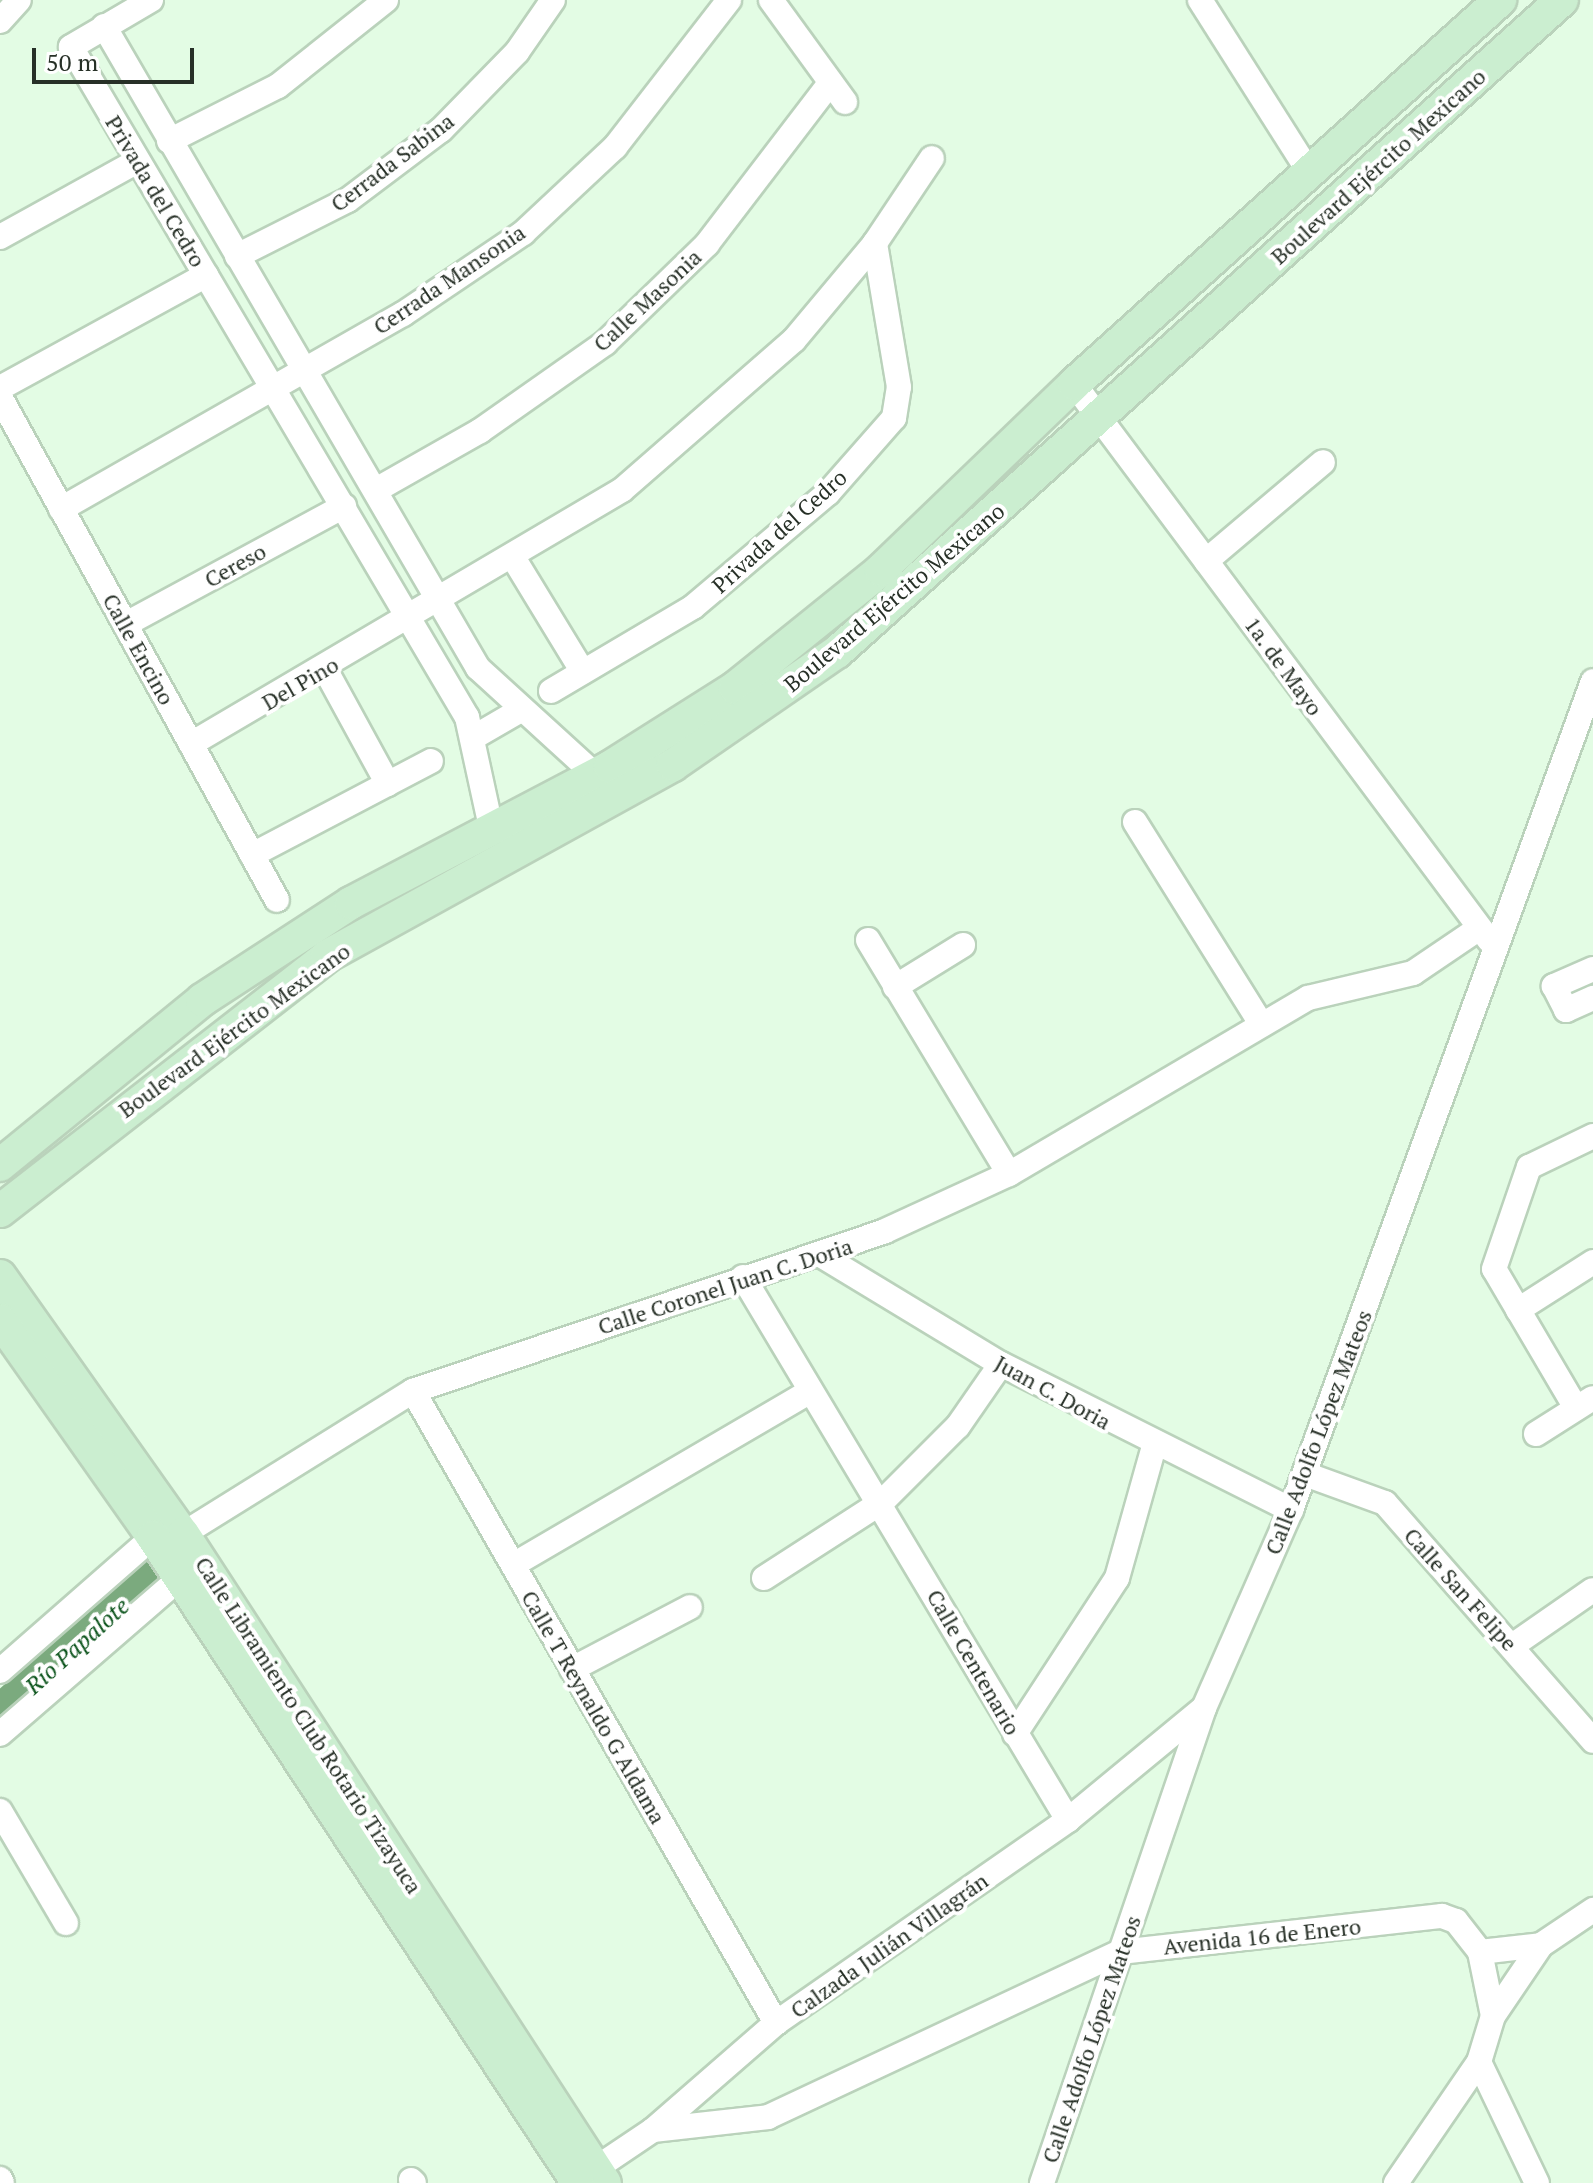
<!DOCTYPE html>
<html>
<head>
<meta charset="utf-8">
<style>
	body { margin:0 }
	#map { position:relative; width:1593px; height:2183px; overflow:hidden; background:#e3fce4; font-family:"PT Serif",serif }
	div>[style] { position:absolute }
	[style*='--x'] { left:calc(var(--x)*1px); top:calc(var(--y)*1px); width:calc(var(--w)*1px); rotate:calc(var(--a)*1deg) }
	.river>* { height:38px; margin:-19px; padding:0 19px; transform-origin:19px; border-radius:19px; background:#7baa7e }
	.roads { filter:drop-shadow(2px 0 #bad2bb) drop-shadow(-2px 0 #bad2bb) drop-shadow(0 2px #bad2bb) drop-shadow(0 -2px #bad2bb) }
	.minor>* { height:24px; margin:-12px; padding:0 12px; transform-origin:12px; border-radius:12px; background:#fff }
	.secondary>* { height:32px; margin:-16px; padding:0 16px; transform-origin:16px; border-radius:16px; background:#cbeed0 }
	span { translate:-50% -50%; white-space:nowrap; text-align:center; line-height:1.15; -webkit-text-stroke:8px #fff; paint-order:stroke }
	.street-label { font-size:22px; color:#273027 }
	.water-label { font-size:24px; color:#0c541c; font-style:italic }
	.scale { position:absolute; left:32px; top:48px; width:162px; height:36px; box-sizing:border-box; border:4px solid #273027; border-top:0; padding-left:10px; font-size:24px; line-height:28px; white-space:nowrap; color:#273027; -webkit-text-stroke:6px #fff; paint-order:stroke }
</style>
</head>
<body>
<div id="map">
	<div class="river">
		<div style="--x:0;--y:1714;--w:205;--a:-41.8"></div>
	</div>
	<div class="roads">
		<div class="minor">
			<div style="--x:151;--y:0;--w:93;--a:149.6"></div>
			<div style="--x:71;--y:47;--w:778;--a:59.42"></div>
			<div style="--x:467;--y:717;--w:118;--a:77.7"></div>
			<div style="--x:771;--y:0;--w:126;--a:54"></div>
			<div style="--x:1200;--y:0;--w:204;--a:57.6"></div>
			<div style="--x:0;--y:21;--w:28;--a:-48"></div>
			<div style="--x:104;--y:26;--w:743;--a:59.78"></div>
			<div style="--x:478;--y:668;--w:159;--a:42.4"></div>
			<div style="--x:169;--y:141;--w:122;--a:-26.8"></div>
			<div style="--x:278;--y:86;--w:138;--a:-38.5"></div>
			<div style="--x:0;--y:237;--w:155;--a:-28.9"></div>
			<div style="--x:237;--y:256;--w:124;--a:-26.8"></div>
			<div style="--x:348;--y:200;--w:116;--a:-37"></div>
			<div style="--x:441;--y:130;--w:109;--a:-45.7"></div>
			<div style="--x:517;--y:52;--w:63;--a:-55.3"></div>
			<div style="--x:1074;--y:384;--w:694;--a:53.26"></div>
			<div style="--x:0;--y:388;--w:235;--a:-28.7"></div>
			<div style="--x:0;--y:397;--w:574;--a:61.16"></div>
			<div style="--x:376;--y:490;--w:120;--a:-29.6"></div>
			<div style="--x:480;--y:431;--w:153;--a:-35.1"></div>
			<div style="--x:605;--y:343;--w:142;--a:-44.1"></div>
			<div style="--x:707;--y:244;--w:203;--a:-52.6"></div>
			<div style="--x:61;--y:509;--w:394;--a:-29.7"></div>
			<div style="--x:403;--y:314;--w:145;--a:-34"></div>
			<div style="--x:523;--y:233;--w:126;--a:-43.1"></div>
			<div style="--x:615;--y:147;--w:186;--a:-52.2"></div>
			<div style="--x:514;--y:559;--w:132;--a:58.6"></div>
			<div style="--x:1206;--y:561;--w:153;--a:-40.2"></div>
			<div style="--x:126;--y:624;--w:248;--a:-28.4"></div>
			<div style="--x:325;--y:669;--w:131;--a:61.3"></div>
			<div style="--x:551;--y:691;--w:165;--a:-30.6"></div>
			<div style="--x:693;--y:607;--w:177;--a:-40.2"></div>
			<div style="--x:828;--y:493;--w:100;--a:-48.7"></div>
			<div style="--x:894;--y:418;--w:31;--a:-81"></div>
			<div style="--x:899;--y:387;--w:146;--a:-99.5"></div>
			<div style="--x:476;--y:736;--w:50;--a:-30.2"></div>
			<div style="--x:191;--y:744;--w:500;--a:-30.51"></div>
			<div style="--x:622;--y:490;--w:228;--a:-41.1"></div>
			<div style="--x:794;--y:340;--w:126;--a:-50.1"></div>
			<div style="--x:875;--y:243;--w:102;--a:-56.2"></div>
			<div style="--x:1135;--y:822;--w:239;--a:58"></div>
			<div style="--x:252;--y:855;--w:202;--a:-27.7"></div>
			<div style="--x:868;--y:940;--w:273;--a:58.9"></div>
			<div style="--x:1593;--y:969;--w:43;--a:156.4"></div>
			<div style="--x:1554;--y:986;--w:27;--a:63"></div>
			<div style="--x:1566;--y:1010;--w:30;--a:-24"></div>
			<div style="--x:895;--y:987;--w:80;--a:-31.7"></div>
			<div style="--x:824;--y:1257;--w:207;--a:31.2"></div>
			<div style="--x:1001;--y:1364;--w:325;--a:26.7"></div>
			<div style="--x:743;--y:1277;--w:633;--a:59.1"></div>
			<div style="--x:1518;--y:1310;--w:89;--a:-32.6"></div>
			<div style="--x:413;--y:1391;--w:729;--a:60.13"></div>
			<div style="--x:1576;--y:1408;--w:161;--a:-120.5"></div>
			<div style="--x:1494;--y:1269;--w:108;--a:-71.1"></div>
			<div style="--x:1529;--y:1167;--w:71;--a:-25.8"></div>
			<div style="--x:1536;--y:1434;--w:67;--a:-32.3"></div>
			<div style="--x:1305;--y:1474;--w:85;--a:19.9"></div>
			<div style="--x:1385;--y:1503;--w:316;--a:48.8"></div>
			<div style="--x:183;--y:1534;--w:271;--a:-31.9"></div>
			<div style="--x:413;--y:1391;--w:498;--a:-18.7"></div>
			<div style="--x:885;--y:1231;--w:136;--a:-24.7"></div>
			<div style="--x:1009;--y:1174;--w:347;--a:-30.5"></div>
			<div style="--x:1308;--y:998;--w:108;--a:-13.4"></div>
			<div style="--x:1413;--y:973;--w:78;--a:-34.1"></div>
			<div style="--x:513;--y:1565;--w:343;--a:-30.3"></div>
			<div style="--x:764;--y:1578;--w:140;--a:-32.8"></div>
			<div style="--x:882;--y:1502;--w:107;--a:-45"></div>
			<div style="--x:958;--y:1426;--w:75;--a:-55.3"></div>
			<div style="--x:1512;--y:1646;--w:98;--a:-34.7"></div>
			<div style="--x:572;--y:1669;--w:133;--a:-27.7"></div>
			<div style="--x:0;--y:1671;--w:203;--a:-41.2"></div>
			<div style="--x:0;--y:1734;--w:238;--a:-40.9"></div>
			<div style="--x:1015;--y:1734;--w:186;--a:-56.8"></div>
			<div style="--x:1117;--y:1578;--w:137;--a:-74.3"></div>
			<div style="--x:0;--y:1811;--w:130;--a:59.5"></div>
			<div style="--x:1480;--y:1952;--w:61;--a:-6.5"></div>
			<div style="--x:1541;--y:1945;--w:63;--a:-33.9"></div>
			<div style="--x:1479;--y:2062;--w:134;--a:64.4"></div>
			<div style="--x:653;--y:2130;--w:116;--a:-6.4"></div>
			<div style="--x:768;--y:2117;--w:389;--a:-25.1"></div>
			<div style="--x:1120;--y:1952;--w:324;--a:-6.4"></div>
			<div style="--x:1442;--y:1916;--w:15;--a:20"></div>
			<div style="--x:1456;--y:1921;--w:39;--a:52"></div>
			<div style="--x:1480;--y:1952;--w:65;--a:78.5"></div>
			<div style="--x:583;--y:2177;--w:84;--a:-33.9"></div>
			<div style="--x:653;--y:2130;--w:163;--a:-41"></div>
			<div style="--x:776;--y:2023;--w:356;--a:-34.8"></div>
			<div style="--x:1068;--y:1820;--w:176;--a:-39.5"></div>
			<div style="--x:0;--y:2179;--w:4;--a:63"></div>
			<div style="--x:411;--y:2180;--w:4;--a:45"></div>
			<div style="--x:1042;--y:2183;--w:502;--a:-71.17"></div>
			<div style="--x:1204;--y:1708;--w:216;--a:-66.3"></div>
			<div style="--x:1291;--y:1510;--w:882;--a:-69.98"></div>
			<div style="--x:1396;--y:2183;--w:147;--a:-55.6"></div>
			<div style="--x:1479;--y:2062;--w:48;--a:-73.1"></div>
			<div style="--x:1493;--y:2016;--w:86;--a:-55.9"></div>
		</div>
		<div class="secondary">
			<div style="--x:0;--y:1165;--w:261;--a:-39.2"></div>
			<div style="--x:202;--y:1000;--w:178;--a:-33.1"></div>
			<div style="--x:351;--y:903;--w:293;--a:-27.7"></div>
			<div style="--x:610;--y:767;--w:148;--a:-32.3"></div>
			<div style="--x:735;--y:688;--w:188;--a:-38.9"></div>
			<div style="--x:881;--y:570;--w:268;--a:-43.9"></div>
			<div style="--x:1074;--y:384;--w:574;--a:-42.03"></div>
			<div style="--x:0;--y:1211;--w:415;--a:-37.9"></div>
			<div style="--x:327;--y:956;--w:395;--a:-28.9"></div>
			<div style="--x:673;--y:765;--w:199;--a:-34.6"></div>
			<div style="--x:837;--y:652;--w:975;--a:-41.97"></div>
			<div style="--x:0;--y:1276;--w:316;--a:54.7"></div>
			<div style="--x:183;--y:1534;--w:774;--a:56.97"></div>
			<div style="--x:0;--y:1320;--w:266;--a:54.8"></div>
			<div style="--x:153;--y:1537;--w:773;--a:56.66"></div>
		</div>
	</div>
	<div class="street-label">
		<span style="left:392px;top:162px;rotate:-37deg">Cerrada Sabina</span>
		<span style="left:1378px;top:166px;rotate:-42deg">Boulevard Ejército Mexicano</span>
		<span style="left:156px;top:191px;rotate:59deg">Privada del Cedro</span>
		<span style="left:449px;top:279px;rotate:-34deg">Cerrada Mansonia</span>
		<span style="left:647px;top:300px;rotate:-43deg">Calle Masonia</span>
		<span style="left:779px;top:531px;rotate:-42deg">Privada del Cedro</span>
		<span style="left:235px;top:565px;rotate:-29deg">Cereso</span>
		<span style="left:894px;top:597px;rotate:-40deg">Boulevard Ejército Mexicano</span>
		<span style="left:139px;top:649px;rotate:61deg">Calle Encino</span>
		<span style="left:1284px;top:666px;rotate:54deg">1a. de Mayo</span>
		<span style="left:300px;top:683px;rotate:-30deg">Del Pino</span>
		<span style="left:234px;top:1030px;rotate:-36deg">Boulevard Ejército Mexicano</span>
		<span style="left:725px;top:1286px;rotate:-18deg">Calle Coronel Juan C. Doria</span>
		<span style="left:1053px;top:1392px;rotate:29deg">Juan C. Doria</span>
		<span style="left:1318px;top:1432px;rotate:-69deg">Calle Adolfo López Mateos</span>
		<span style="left:1461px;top:1589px;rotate:48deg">Calle San Felipe</span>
		<span style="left:974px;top:1662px;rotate:60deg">Calle Centenario</span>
		<span style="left:594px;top:1707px;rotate:60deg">Calle T Reynaldo G Aldama</span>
		<span style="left:309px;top:1725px;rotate:57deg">Calle Libramiento Club Rotario Tizayuca</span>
		<span style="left:1262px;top:1936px;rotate:-6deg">Avenida 16 de Enero</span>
		<span style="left:889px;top:1945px;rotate:-35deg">Calzada Julián Villagrán</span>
		<span style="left:1091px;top:2039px;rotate:-71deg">Calle Adolfo López Mateos</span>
	</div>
	<div class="water-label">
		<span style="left:77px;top:1646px;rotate:-42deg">Río Papalote</span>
	</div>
	<div class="scale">50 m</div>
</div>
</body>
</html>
